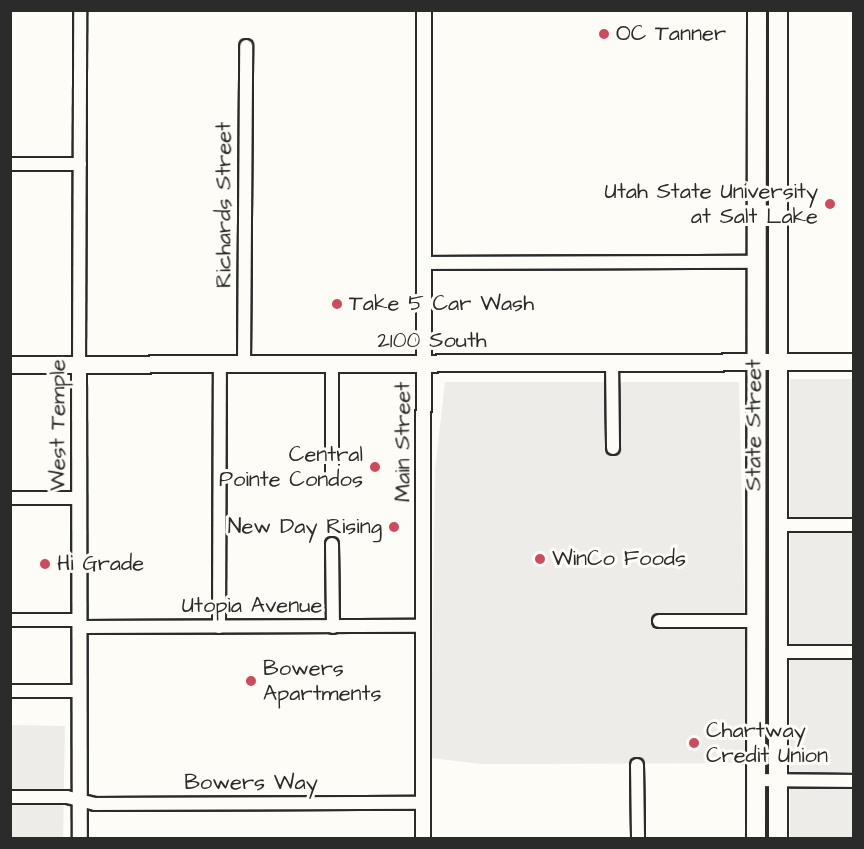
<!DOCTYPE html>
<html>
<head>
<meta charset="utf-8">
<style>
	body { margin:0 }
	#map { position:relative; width:864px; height:849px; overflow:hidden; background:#fdfcf7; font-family:"Architects Daughter",sans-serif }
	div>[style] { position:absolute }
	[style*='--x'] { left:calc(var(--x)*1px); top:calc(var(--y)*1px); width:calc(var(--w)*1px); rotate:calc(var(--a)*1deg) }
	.built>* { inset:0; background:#edece8; transform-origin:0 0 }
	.roads { filter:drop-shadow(2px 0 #2b2b2b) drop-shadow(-2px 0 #2b2b2b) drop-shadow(0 2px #2b2b2b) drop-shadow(0 -2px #2b2b2b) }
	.minor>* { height:12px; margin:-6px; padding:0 6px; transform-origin:6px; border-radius:6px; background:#fdfcf7 }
	.tertiary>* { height:14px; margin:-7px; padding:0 7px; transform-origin:7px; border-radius:7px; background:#fdfcf7 }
	.secondary>* { height:16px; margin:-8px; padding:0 8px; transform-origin:8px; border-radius:8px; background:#fdfcf7 }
	.primary>* { height:18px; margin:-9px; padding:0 9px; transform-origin:9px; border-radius:9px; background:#fdfcf7 }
	.dots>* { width:16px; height:16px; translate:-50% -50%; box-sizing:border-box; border:3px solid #fdfcf7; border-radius:50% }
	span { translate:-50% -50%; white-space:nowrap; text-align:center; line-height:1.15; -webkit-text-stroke:6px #fdfcf7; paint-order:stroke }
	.poi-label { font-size:22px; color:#2b2b2b }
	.left { translate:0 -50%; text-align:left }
	.right { translate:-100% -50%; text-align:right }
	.street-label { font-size:22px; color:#2b2b2b }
	.frame { position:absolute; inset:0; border:12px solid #2b2b2b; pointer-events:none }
</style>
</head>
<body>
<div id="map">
	<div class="built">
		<div style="left:790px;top:379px;width:63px;height:459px"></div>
		<div style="clip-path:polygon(445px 382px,739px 382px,748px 763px,482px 764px,431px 758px,435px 470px)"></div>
		<div style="left:11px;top:725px;width:54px;height:113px;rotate:1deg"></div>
	</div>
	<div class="roads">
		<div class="minor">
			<div style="--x:10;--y:164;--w:70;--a:0"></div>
			<div style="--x:424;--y:263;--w:332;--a:-0.2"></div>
			<div style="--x:612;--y:362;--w:86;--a:89.3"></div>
			<div style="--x:244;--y:364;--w:318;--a:-89.6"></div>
			<div style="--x:79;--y:365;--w:355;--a:-89.8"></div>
			<div style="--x:332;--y:478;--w:114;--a:-90"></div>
			<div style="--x:10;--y:498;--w:70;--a:0"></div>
			<div style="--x:778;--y:525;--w:76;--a:0"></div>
			<div style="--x:332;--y:544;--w:83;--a:89.3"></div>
			<div style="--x:10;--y:620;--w:70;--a:0"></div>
			<div style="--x:659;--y:621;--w:97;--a:0"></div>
			<div style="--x:80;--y:627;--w:344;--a:-0.2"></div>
			<div style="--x:219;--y:627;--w:262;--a:-89.8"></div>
			<div style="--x:778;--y:652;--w:76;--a:0"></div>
			<div style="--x:10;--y:691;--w:70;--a:0"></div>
			<div style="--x:637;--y:765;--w:73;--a:89.2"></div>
			<div style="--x:755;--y:780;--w:99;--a:0.6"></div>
			<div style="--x:10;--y:797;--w:57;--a:0"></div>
			<div style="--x:67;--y:797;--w:29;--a:14"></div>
			<div style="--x:95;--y:804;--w:328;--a:-0.2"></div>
		</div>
		<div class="tertiary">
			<div style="--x:79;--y:365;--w:473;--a:89.9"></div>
			<div style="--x:423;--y:838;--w:828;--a:-89.93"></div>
		</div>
		<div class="secondary">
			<div style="--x:10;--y:365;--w:844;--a:-0.2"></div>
		</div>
		<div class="primary">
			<div style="--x:756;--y:838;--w:828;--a:-89.93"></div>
			<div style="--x:778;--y:838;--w:828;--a:-90"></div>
		</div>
	</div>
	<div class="dots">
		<div style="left:604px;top:34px;background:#d1495b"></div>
		<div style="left:830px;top:204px;background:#d1495b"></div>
		<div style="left:337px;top:304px;background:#d1495b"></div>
		<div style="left:375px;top:467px;background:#d1495b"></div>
		<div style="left:394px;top:527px;background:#d1495b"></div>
		<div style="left:540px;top:559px;background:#d1495b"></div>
		<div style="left:45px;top:564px;background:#d1495b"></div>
		<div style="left:251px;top:681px;background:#d1495b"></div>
		<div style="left:694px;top:743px;background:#d1495b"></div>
	</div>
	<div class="poi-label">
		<span class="left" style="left:616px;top:34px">OC Tanner</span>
		<span class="right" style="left:818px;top:204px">Utah State University<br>at Salt Lake</span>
		<span class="left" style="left:349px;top:304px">Take 5 Car Wash</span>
		<span class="right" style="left:363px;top:467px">Central<br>Pointe Condos</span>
		<span class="right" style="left:382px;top:527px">New Day Rising</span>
		<span class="left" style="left:552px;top:559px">WinCo Foods</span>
		<span class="left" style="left:57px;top:564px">Hi Grade</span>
		<span class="left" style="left:263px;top:681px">Bowers<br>Apartments</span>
		<span class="left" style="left:706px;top:743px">Chartway<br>Credit Union</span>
	</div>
	<div class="street-label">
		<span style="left:224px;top:205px;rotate:-90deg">Richards Street</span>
		<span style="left:432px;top:341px">2100 South</span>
		<span style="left:58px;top:425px;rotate:-90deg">West Temple</span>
		<span style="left:754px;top:425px;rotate:-90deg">State Street</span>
		<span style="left:403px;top:442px;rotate:-90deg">Main Street</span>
		<span style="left:252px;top:606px">Utopia Avenue</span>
		<span style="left:251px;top:783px">Bowers Way</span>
	</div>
	<div class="frame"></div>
</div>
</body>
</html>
